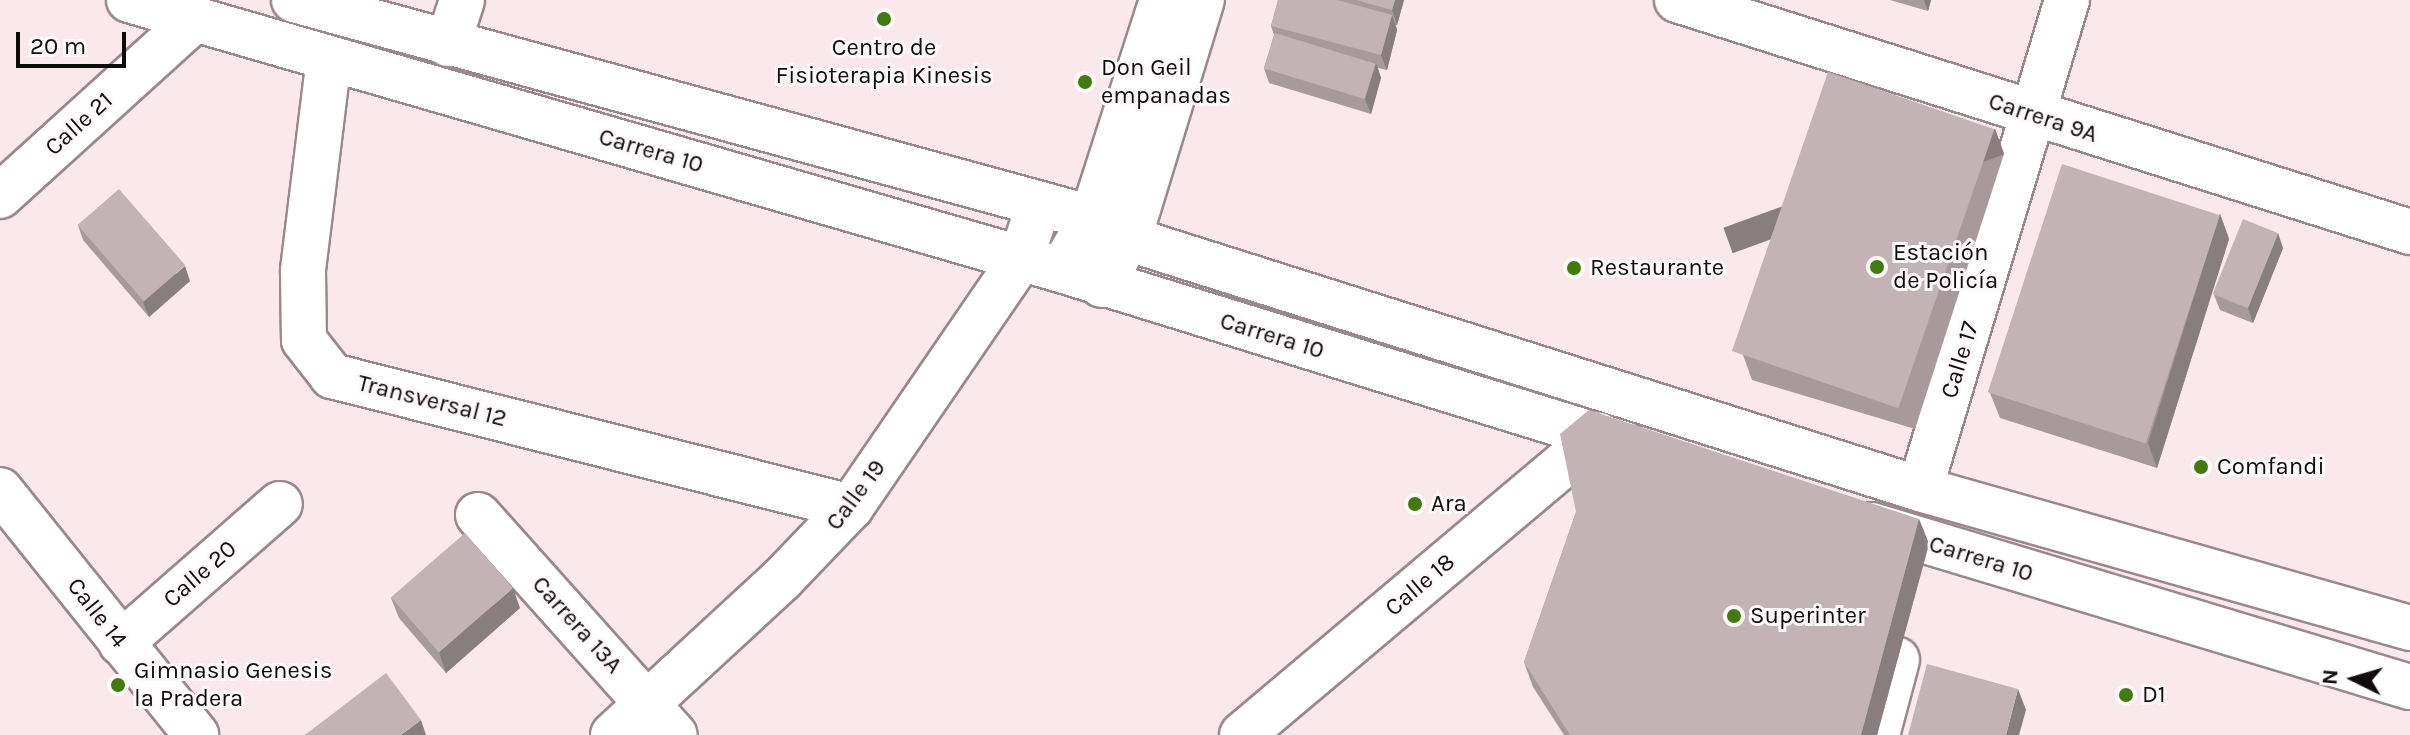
<!DOCTYPE html>
<html>
<head>
<meta charset="utf-8">
<style>
	body { margin:0 }
	#map { position:relative; width:2410px; height:735px; overflow:hidden; background:#fae8ec; font-family:Karla,sans-serif }
	div>[style] { position:absolute }
	[style*='--x'] { left:calc(var(--x)*1px); top:calc(var(--y)*1px); width:calc(var(--w)*1px); rotate:calc(var(--a)*1deg) }
	.roads { filter:drop-shadow(2px 0 #99888c) drop-shadow(-2px 0 #99888c) drop-shadow(0 2px #99888c) drop-shadow(0 -2px #99888c) }
	.minor>* { height:44px; margin:-22px; padding:0 22px; transform-origin:22px; border-radius:22px; background:#fff }
	.major>* { height:44px; margin:-22px; padding:0 22px; transform-origin:22px; border-radius:22px; background:#fff }
	.wall>* { inset:0; background:#a8999d }
	.shaded-wall>* { inset:0; background:#887d7f; transform-origin:0 0 }
	.building>* { inset:0; background:#c3b2b6; transform-origin:0 0 }
	.dots>* { width:22px; height:22px; translate:-50% -50%; box-sizing:border-box; border:4px solid #fdf9fa; border-radius:50% }
	span { translate:-50% -50%; white-space:nowrap; text-align:center; line-height:1.15; -webkit-text-stroke:6px #fdf9fa; paint-order:stroke }
	.poi-label { font-size:24px; color:#100b0c }
	.left { translate:0 -50%; text-align:left }
	.street-label { font-size:24px; color:#100b0c }
	.north { position:absolute; left:2314px; top:639px; width:80px; height:80px; -webkit-text-stroke:6px #fdf9fa; paint-order:stroke; rotate:275deg; font-size:22px; font-weight:700; line-height:32px; text-align:center; color:#100b0c }
	.north::after { content:''; display:block; margin:auto; width:28px; height:36px; background:#100b0c; clip-path:polygon(50% 0,100% 100%,50% 72%,0 100%) }
	.scale { position:absolute; left:16px; top:32px; width:110px; height:36px; box-sizing:border-box; border:4px solid #100b0c; border-top:0; padding-left:10px; font-size:24px; line-height:28px; white-space:nowrap; color:#100b0c; -webkit-text-stroke:6px #fdf9fa; paint-order:stroke }
</style>
</head>
<body>
<div id="map">
	<div class="roads">
		<div class="minor">
			<div style="--x:1677;--y:0;--w:769;--a:17.56"></div>
			<div style="--x:448;--y:44;--w:46;--a:-72.3"></div>
			<div style="--x:329;--y:58;--w:215;--a:97"></div>
			<div style="--x:303;--y:271;--w:69;--a:89.2"></div>
			<div style="--x:304;--y:340;--w:46;--a:52.1"></div>
			<div style="--x:332;--y:376;--w:535;--a:14.17"></div>
			<div style="--x:0;--y:196;--w:262;--a:-42.2"></div>
			<div style="--x:1061;--y:270;--w:61;--a:-59.2"></div>
			<div style="--x:1092;--y:218;--w:229;--a:-72.2"></div>
			<div style="--x:1102;--y:285;--w:57;--a:-60.8"></div>
			<div style="--x:1130;--y:235;--w:246;--a:-73"></div>
			<div style="--x:1920;--y:489;--w:511;--a:-73.27"></div>
			<div style="--x:0;--y:490;--w:314;--a:51.3"></div>
			<div style="--x:478;--y:515;--w:295;--a:48.2"></div>
			<div style="--x:121;--y:643;--w:211;--a:-41.2"></div>
			<div style="--x:613;--y:735;--w:230;--a:-42.7"></div>
			<div style="--x:782;--y:579;--w:100;--a:-46.2"></div>
			<div style="--x:851;--y:507;--w:301;--a:-55.6"></div>
			<div style="--x:1021;--y:259;--w:55;--a:-71.9"></div>
			<div style="--x:1242;--y:735;--w:466;--a:-40.1"></div>
			<div style="--x:1877;--y:735;--w:78;--a:-75.1"></div>
		</div>
		<div class="major">
			<div style="--x:129;--y:0;--w:970;--a:16.16"></div>
			<div style="--x:1061;--y:270;--w:589;--a:17.17"></div>
			<div style="--x:294;--y:0;--w:827;--a:15.28"></div>
			<div style="--x:1092;--y:218;--w:56;--a:26.6"></div>
			<div style="--x:1142;--y:243;--w:816;--a:17.55"></div>
			<div style="--x:1920;--y:489;--w:509;--a:15.84"></div>
			<div style="--x:1872;--y:525;--w:562;--a:16.76"></div>
		</div>
	</div>
	<div class="wall">
		<div style="clip-path:polygon(1278px 0,1404px 0,1397px 25px,1396px 25px,1397px 30px,1387px 70px,1378px 68px,1381px 78px,1371px 114px,1269px 83px,1264px 68px,1274px 35px,1271px 26px)"></div>
		<div style="clip-path:polygon(1890px 0,1931px 0,1928px 11px)"></div>
		<div style="clip-path:polygon(1995px 129px,2004px 154px,1915px 429px,1752px 380px,1743px 355px)"></div>
		<div style="clip-path:polygon(2220px 214px,2229px 239px,2157px 468px,2000px 418px,1990px 393px)"></div>
		<div style="clip-path:polygon(78px 225px,190px 281px,149px 317px,83px 240px)"></div>
		<div style="clip-path:polygon(2283px 248px,2253px 323px,2220px 310px,2214px 295px)"></div>
		<div style="clip-path:polygon(1576px 512px,1919px 519px,1929px 544px,1877px 735px,1564px 735px,1533px 687px,1524px 662px)"></div>
		<div style="clip-path:polygon(391px 598px,520px 608px,446px 673px,399px 618px)"></div>
	</div>
	<div class="shaded-wall">
		<div style="clip-path:polygon(1395px 0,1404px 0,1397px 25px,1392px 10px)"></div>
		<div style="clip-path:polygon(1924px 0,1931px 0,1928px 11px)"></div>
		<div style="clip-path:polygon(1392px 15px,1397px 30px,1387px 70px,1381px 55px)"></div>
		<div style="clip-path:polygon(1376px 63px,1381px 78px,1371px 114px,1365px 99px)"></div>
		<div style="left:1995px;top:129px;width:27px;height:289px;rotate:70deg"></div>
		<div style="clip-path:polygon(2220px 214px,2229px 239px,2157px 468px,2148px 443px)"></div>
		<div style="clip-path:polygon(2278px 233px,2283px 248px,2253px 323px,2248px 308px)"></div>
		<div style="clip-path:polygon(185px 266px,190px 281px,149px 317px,143px 302px)"></div>
		<div style="clip-path:polygon(1919px 519px,1929px 544px,1877px 735px,1861px 735px)"></div>
		<div style="clip-path:polygon(513px 588px,520px 608px,446px 673px,439px 652px)"></div>
		<div style="clip-path:polygon(2018px 689px,2026px 710px,2019px 735px,2006px 735px)"></div>
		<div style="clip-path:polygon(421px 720px,426px 735px,401px 735px)"></div>
	</div>
	<div class="building">
		<div style="clip-path:polygon(1278px 0,1337px 0,1392px 15px,1381px 55px,1271px 26px)"></div>
		<div style="clip-path:polygon(1356px 0,1395px 0,1392px 10px)"></div>
		<div style="left:1275px;top:33px;width:105px;height:37px;rotate:17deg"></div>
		<div style="left:1828px;top:72px;width:176px;height:295px;rotate:19deg"></div>
		<div style="left:2062px;top:164px;width:166px;height:240px;rotate:18deg"></div>
		<div style="left:119px;top:189px;width:101px;height:55px;rotate:49deg"></div>
		<div style="left:2243px;top:219px;width:38px;height:81px;rotate:22deg"></div>
		<div style="clip-path:polygon(1589px 410px,1919px 519px,1861px 735px,1570px 735px,1524px 662px,1576px 512px,1560px 434px)"></div>
		<div style="left:465px;top:533px;width:73px;height:98px;rotate:49deg"></div>
		<div style="clip-path:polygon(1927px 664px,2018px 689px,2006px 735px,1908px 735px)"></div>
		<div style="clip-path:polygon(386px 673px,421px 720px,401px 735px,305px 735px)"></div>
	</div>
	<div class="dots">
		<div style="left:884px;top:19px;background:#417a0f"></div>
		<div style="left:1085px;top:82px;background:#417a0f"></div>
		<div style="left:1877px;top:267px;background:#417a0f"></div>
		<div style="left:1574px;top:268px;background:#417a0f"></div>
		<div style="left:2201px;top:467px;background:#417a0f"></div>
		<div style="left:1415px;top:504px;background:#417a0f"></div>
		<div style="left:1734px;top:616px;background:#417a0f"></div>
		<div style="left:118px;top:685px;background:#417a0f"></div>
		<div style="left:2126px;top:695px;background:#417a0f"></div>
	</div>
	<div class="poi-label">
		<span style="left:884px;top:62px">Centro de<br>Fisioterapia Kinesis</span>
		<span class="left" style="left:1101px;top:82px">Don Geil<br>empanadas</span>
		<span class="left" style="left:1893px;top:267px">Estación<br>de Policía</span>
		<span class="left" style="left:1590px;top:268px">Restaurante</span>
		<span class="left" style="left:2217px;top:467px">Comfandi</span>
		<span class="left" style="left:1431px;top:504px">Ara</span>
		<span class="left" style="left:1750px;top:616px">Superinter</span>
		<span class="left" style="left:134px;top:685px">Gimnasio Genesis<br>la Pradera</span>
		<span class="left" style="left:2142px;top:695px">D1</span>
	</div>
	<div class="street-label">
		<span style="left:2043px;top:118px;rotate:18deg">Carrera 9A</span>
		<span style="left:79px;top:124px;rotate:-42deg">Calle 21</span>
		<span style="left:651px;top:151px;rotate:16deg">Carrera 10</span>
		<span style="left:1272px;top:336px;rotate:17deg">Carrera 10</span>
		<span style="left:1960px;top:360px;rotate:-73deg">Calle 17</span>
		<span style="left:432px;top:401px;rotate:14deg">Transversal 12</span>
		<span style="left:856px;top:495px;rotate:-53deg">Calle 19</span>
		<span style="left:1981px;top:559px;rotate:17deg">Carrera 10</span>
		<span style="left:200px;top:574px;rotate:-41deg">Calle 20</span>
		<span style="left:1420px;top:585px;rotate:-40deg">Calle 18</span>
		<span style="left:97px;top:613px;rotate:52deg">Calle 14</span>
		<span style="left:577px;top:625px;rotate:48deg">Carrera 13A</span>
	</div>
	<div class="north">N</div>
	<div class="scale">20 m</div>
</div>
</body>
</html>
